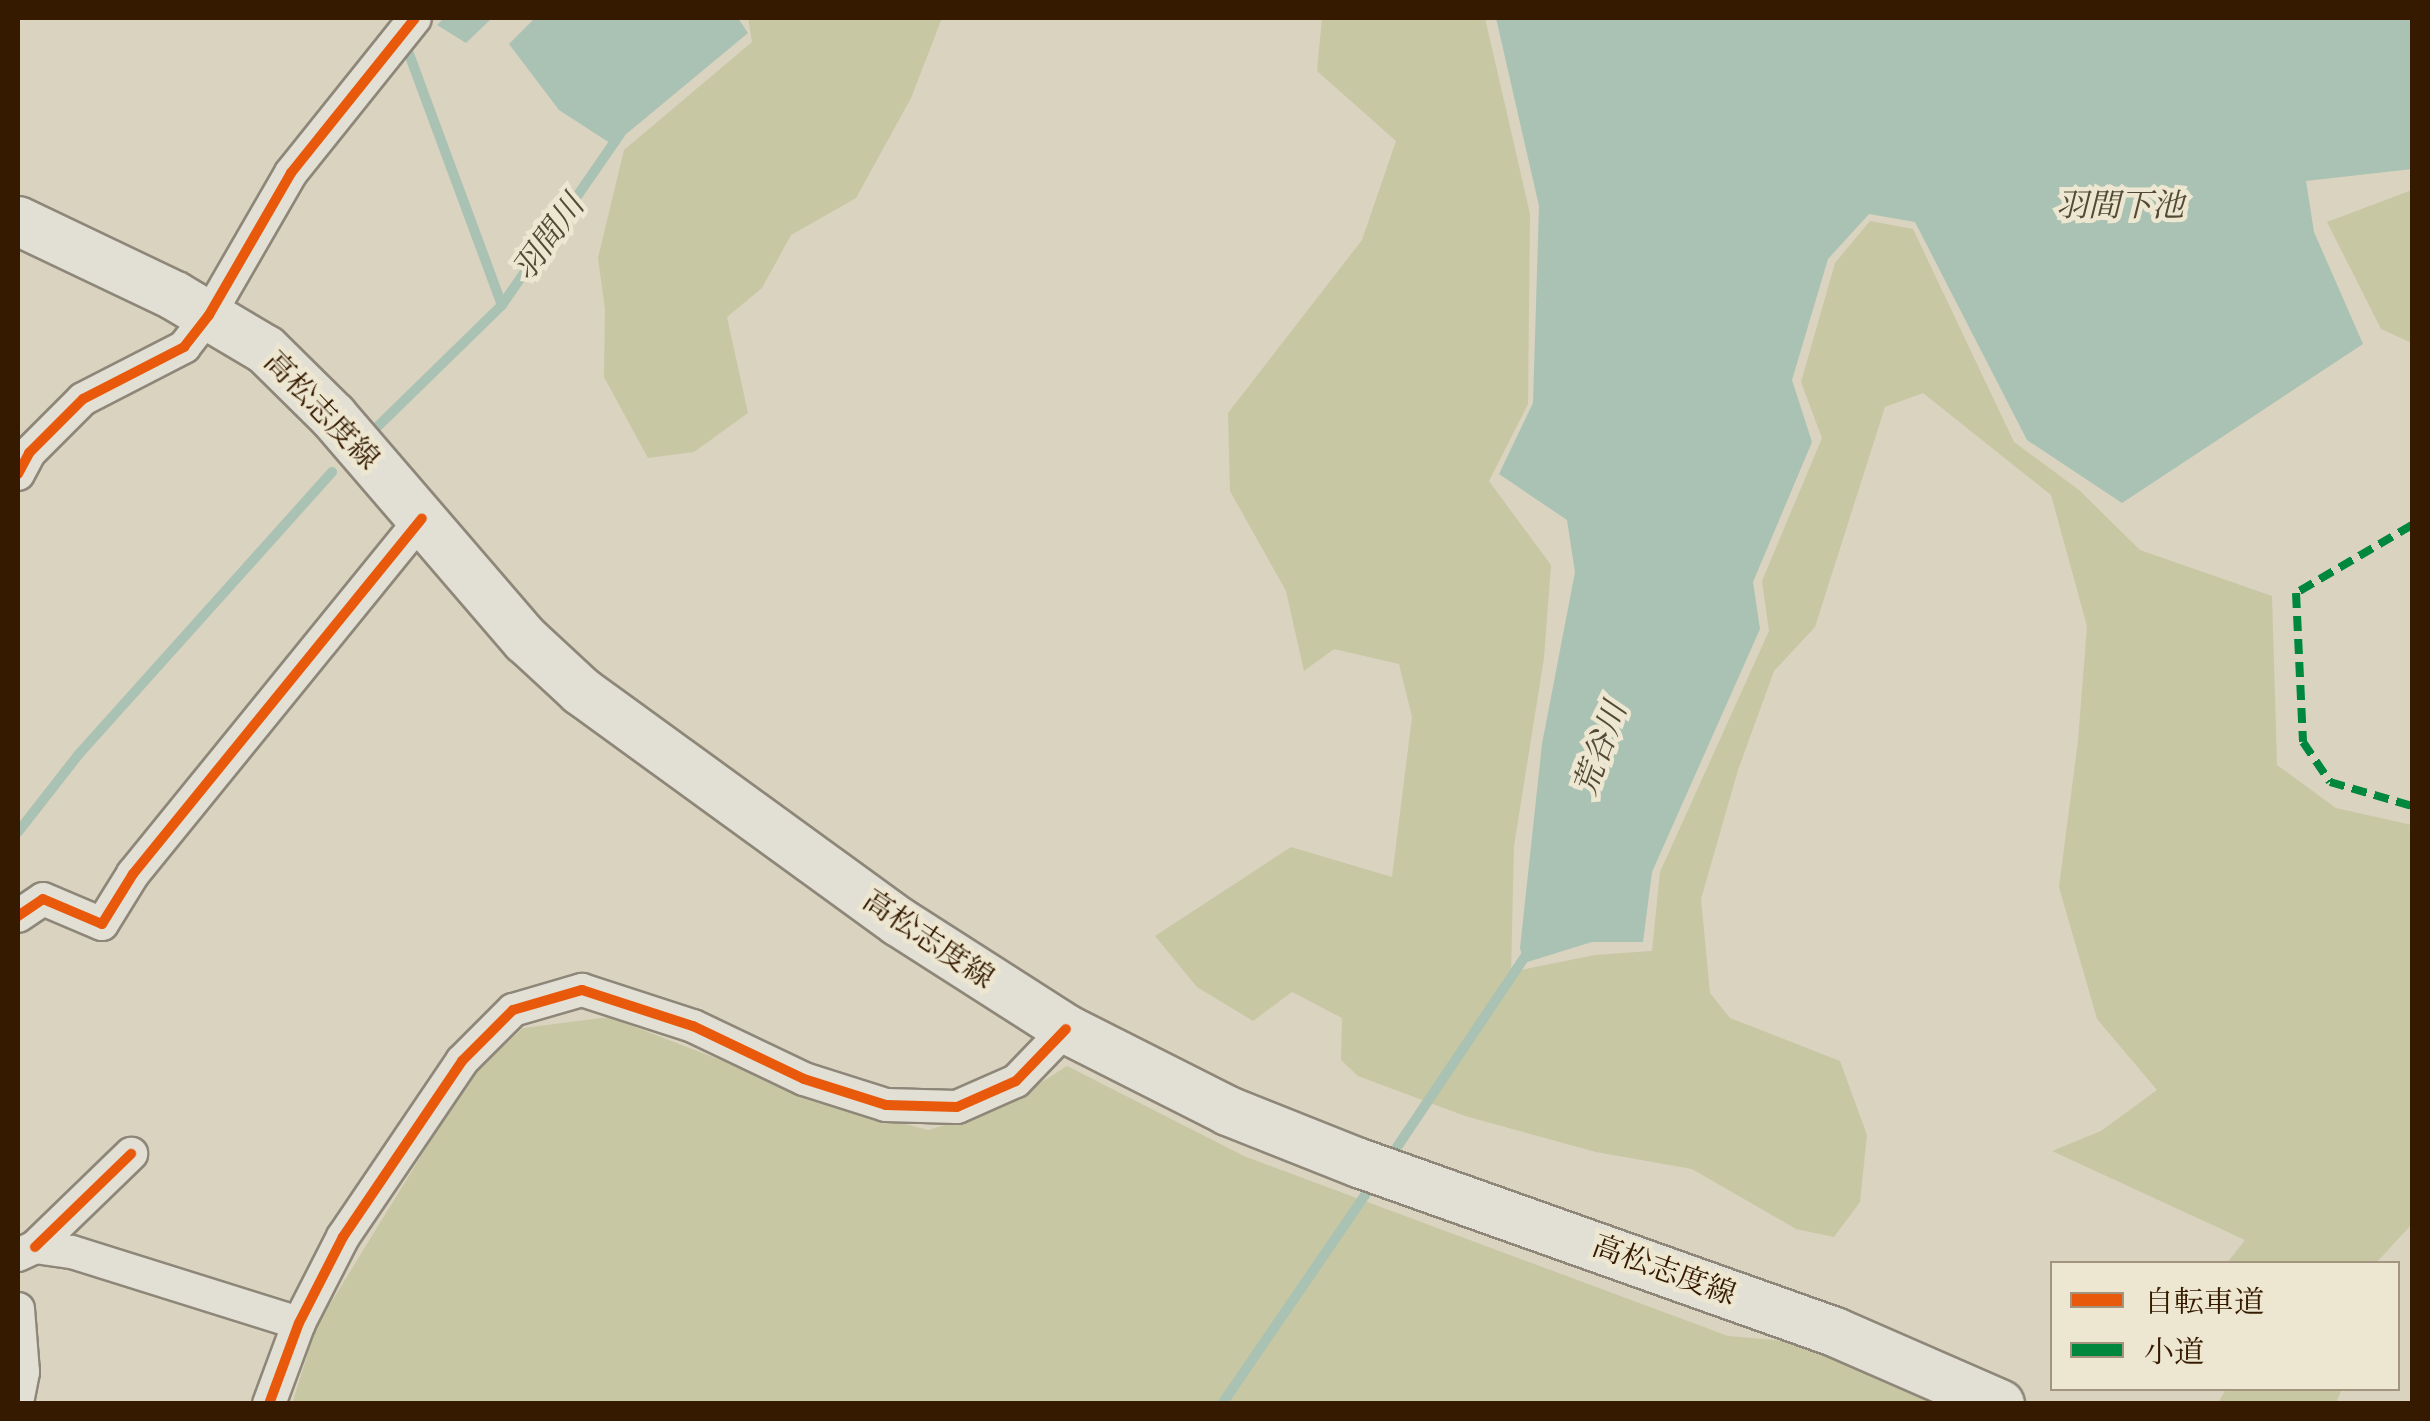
<!DOCTYPE html>
<html>
<head>
<meta charset="utf-8">
<style>
	body { margin:0 }
	#map { position:relative; width:2430px; height:1421px; overflow:hidden; background:#dad3c0; font-family:Cardo,"Noto Serif JP",serif }
	div>[style] { position:absolute }
	[style*='--x'] { left:calc(var(--x)*1px); top:calc(var(--y)*1px); width:calc(var(--w)*1px); rotate:calc(var(--a)*1deg) }
	.green>* { inset:0; background:#c7c7a3 }
	.water>* { inset:0; background:#aac2b3 }
	.stream>* { height:10px; margin:-5px; padding:0 5px; transform-origin:5px; border-radius:5px; background:#aac2b3 }
	.roads { filter:drop-shadow(2px 0 #8e8779) drop-shadow(-2px 0 #8e8779) drop-shadow(0 2px #8e8779) drop-shadow(0 -2px #8e8779) }
	.minor>* { height:32px; margin:-16px; padding:0 16px; transform-origin:16px; border-radius:16px; background:#e2dfd5 }
	.secondary>* { height:48px; margin:-24px; padding:0 24px; transform-origin:24px; border-radius:24px; background:#e2dfd5 }
	.quiet>* { height:8px; margin-top:-4px; transform-origin:0; background:repeating-linear-gradient(90deg,#00873e 0 15px,transparent 0 23px) }
	.cycleway>* { height:10px; margin:-5px; padding:0 5px; transform-origin:5px; border-radius:5px; background:#e8590c }
	span { translate:-50% -50%; white-space:nowrap; text-align:center; line-height:1.15; -webkit-text-stroke:9px #ede6d0; paint-order:stroke }
	.street-label { font-size:30px; color:#351a00 }
	.water-label { font-size:32px; color:#524a34; font-style:italic }
	.frame { position:absolute; inset:0; border:20px solid #351a00; pointer-events:none }
	.legend { position:absolute; left:2050px; top:1261px; width:350px; height:130px; box-sizing:border-box; background:#ede6d0; border:2px solid #a3947d; margin:0; padding:12px 18px; list-style:none; font-size:30px; color:#351a00 }
	.legend li { display:flex; align-items:center; gap:20px; height:50px }
	.legend b { width:50px; border:2px solid #a3947d }
</style>
</head>
<body>
<div id="map">
	<div class="green">
		<div style="clip-path:polygon(748px 18px,942px 18px,911px 98px,856px 198px,791px 235px,762px 288px,727px 317px,748px 413px,694px 452px,648px 458px,604px 377px,605px 309px,598px 258px,624px 150px,752px 42px)"></div>
		<div style="clip-path:polygon(1322px 18px,1485px 18px,1530px 214px,1528px 404px,1489px 481px,1551px 565px,1544px 658px,1514px 846px,1511px 972px,1595px 955px,1652px 951px,1660px 872px,1769px 631px,1762px 581px,1822px 438px,1801px 382px,1835px 263px,1870px 221px,1913px 229px,2014px 442px,2079px 490px,2140px 550px,2272px 596px,2277px 765px,2336px 808px,2412px 825px,2412px 1224px,2376px 1263px,2227px 1263px,2245px 1240px,2052px 1151px,2101px 1131px,2157px 1090px,2097px 1019px,2059px 887px,2078px 741px,2087px 626px,2051px 495px,1923px 393px,1885px 407px,1815px 627px,1774px 671px,1738px 770px,1701px 899px,1710px 993px,1730px 1018px,1840px 1061px,1867px 1135px,1860px 1202px,1834px 1237px,1796px 1229px,1692px 1169px,1596px 1152px,1465px 1116px,1358px 1076px,1341px 1060px,1342px 1018px,1292px 992px,1253px 1021px,1197px 987px,1155px 936px,1291px 847px,1392px 877px,1412px 717px,1399px 664px,1334px 649px,1304px 671px,1286px 591px,1230px 491px,1228px 413px,1362px 240px,1396px 141px,1317px 71px)"></div>
		<div style="clip-path:polygon(2412px 190px,2412px 343px,2381px 329px,2327px 222px)"></div>
		<div style="clip-path:polygon(609px 1017px,842px 1107px,928px 1130px,999px 1109px,1067px 1066px,1244px 1156px,1728px 1336px,1785px 1341px,1952px 1404px,292px 1404px,316px 1327px,469px 1078px,523px 1028px)"></div>
		<div style="clip-path:polygon(2226px 1389px,2226px 1388px,2342px 1389px,2336px 1403px,2218px 1403px)"></div>
	</div>
	<div class="water">
		<div style="clip-path:polygon(444px 18px,492px 18px,466px 43px,437px 25px)"></div>
		<div style="clip-path:polygon(535px 18px,738px 18px,748px 33px,613px 145px,559px 110px,509px 44px)"></div>
		<div style="clip-path:polygon(1496px 18px,2412px 18px,2412px 169px,2306px 181px,2314px 232px,2363px 344px,2122px 503px,2027px 440px,1915px 222px,1869px 214px,1828px 259px,1792px 380px,1812px 442px,1753px 582px,1760px 629px,1652px 872px,1643px 942px,1592px 942px,1524px 963px,1520px 948px,1542px 744px,1575px 572px,1567px 520px,1499px 474px,1533px 403px,1539px 206px)"></div>
	</div>
	<div class="stream">
		<div style="--x:405;--y:43;--w:279;--a:69.7"></div>
		<div style="--x:373;--y:431;--w:180;--a:-44.3"></div>
		<div style="--x:502;--y:305;--w:208;--a:-55.4"></div>
		<div style="--x:18;--y:832;--w:99;--a:-52"></div>
		<div style="--x:79;--y:754;--w:379;--a:-48.1"></div>
		<div style="--x:1389;--y:1159;--w:247;--a:-56.1"></div>
		<div style="--x:1222;--y:1404;--w:269;--a:-55.6"></div>
	</div>
	<div class="roads">
		<div class="minor">
			<div style="--x:18;--y:474;--w:24;--a:-62"></div>
			<div style="--x:29;--y:453;--w:76;--a:-45"></div>
			<div style="--x:83;--y:399;--w:114;--a:-27.2"></div>
			<div style="--x:184;--y:347;--w:41;--a:-52"></div>
			<div style="--x:209;--y:315;--w:164;--a:-60"></div>
			<div style="--x:291;--y:173;--w:198;--a:-51.3"></div>
			<div style="--x:18;--y:916;--w:30;--a:-34"></div>
			<div style="--x:43;--y:899;--w:64;--a:23"></div>
			<div style="--x:102;--y:924;--w:59;--a:-58.2"></div>
			<div style="--x:133;--y:874;--w:458;--a:-50.9"></div>
			<div style="--x:35;--y:1247;--w:134;--a:-44.1"></div>
			<div style="--x:18;--y:1255;--w:19;--a:-25"></div>
			<div style="--x:35;--y:1247;--w:37;--a:8"></div>
			<div style="--x:72;--y:1252;--w:238;--a:17.4"></div>
			<div style="--x:18;--y:1309;--w:63;--a:85.5"></div>
			<div style="--x:23;--y:1372;--w:25;--a:101"></div>
			<div style="--x:269;--y:1404;--w:86;--a:-69.7"></div>
			<div style="--x:299;--y:1323;--w:97;--a:-62.9"></div>
			<div style="--x:343;--y:1237;--w:212;--a:-55.9"></div>
			<div style="--x:462;--y:1061;--w:72;--a:-45"></div>
			<div style="--x:513;--y:1010;--w:72;--a:-16.2"></div>
			<div style="--x:582;--y:990;--w:117;--a:18"></div>
			<div style="--x:693;--y:1026;--w:123;--a:25.5"></div>
			<div style="--x:804;--y:1079;--w:86;--a:17.6"></div>
			<div style="--x:886;--y:1105;--w:71;--a:1.6"></div>
			<div style="--x:957;--y:1107;--w:64;--a:-23.8"></div>
			<div style="--x:1016;--y:1081;--w:72;--a:-46.1"></div>
		</div>
		<div class="secondary">
			<div style="--x:18;--y:221;--w:174;--a:25.5"></div>
			<div style="--x:175;--y:296;--w:106;--a:30.7"></div>
			<div style="--x:266;--y:350;--w:94;--a:44.6"></div>
			<div style="--x:333;--y:416;--w:296;--a:49.3"></div>
			<div style="--x:526;--y:640;--w:75;--a:42.8"></div>
			<div style="--x:581;--y:691;--w:393;--a:36"></div>
			<div style="--x:899;--y:922;--w:198;--a:32.6"></div>
			<div style="--x:1066;--y:1029;--w:182;--a:26.8"></div>
			<div style="--x:1228;--y:1111;--w:141;--a:21.7"></div>
			<div style="--x:1359;--y:1163;--w:505;--a:19.55"></div>
			<div style="--x:1835;--y:1332;--w:180;--a:23.6"></div>
		</div>
	</div>
	<div class="quiet">
		<div style="--x:2412;--y:525;--w:134;--a:149.6"></div>
		<div style="--x:2296;--y:593;--w:149;--a:87.3"></div>
		<div style="--x:2303;--y:742;--w:48;--a:56"></div>
		<div style="--x:2330;--y:782;--w:85;--a:16.3"></div>
	</div>
	<div class="cycleway">
		<div style="--x:18;--y:474;--w:24;--a:-62"></div>
		<div style="--x:29;--y:453;--w:76;--a:-45"></div>
		<div style="--x:83;--y:399;--w:114;--a:-27.2"></div>
		<div style="--x:184;--y:347;--w:41;--a:-52"></div>
		<div style="--x:209;--y:315;--w:164;--a:-60"></div>
		<div style="--x:291;--y:173;--w:198;--a:-51.3"></div>
		<div style="--x:18;--y:916;--w:30;--a:-34"></div>
		<div style="--x:43;--y:899;--w:64;--a:23"></div>
		<div style="--x:102;--y:924;--w:59;--a:-58.2"></div>
		<div style="--x:133;--y:874;--w:458;--a:-50.9"></div>
		<div style="--x:35;--y:1247;--w:134;--a:-44.1"></div>
		<div style="--x:269;--y:1404;--w:86;--a:-69.7"></div>
		<div style="--x:299;--y:1323;--w:97;--a:-62.9"></div>
		<div style="--x:343;--y:1237;--w:212;--a:-55.9"></div>
		<div style="--x:462;--y:1061;--w:72;--a:-45"></div>
		<div style="--x:513;--y:1010;--w:72;--a:-16.2"></div>
		<div style="--x:582;--y:990;--w:117;--a:18"></div>
		<div style="--x:693;--y:1026;--w:123;--a:25.5"></div>
		<div style="--x:804;--y:1079;--w:86;--a:17.6"></div>
		<div style="--x:886;--y:1105;--w:71;--a:1.6"></div>
		<div style="--x:957;--y:1107;--w:64;--a:-23.8"></div>
		<div style="--x:1016;--y:1081;--w:72;--a:-46.1"></div>
	</div>
	<div class="street-label">
		<span style="left:321px;top:411px;rotate:46deg">高松志度線</span>
		<span style="left:928px;top:940px;rotate:34deg">高松志度線</span>
		<span style="left:1664px;top:1271px;rotate:20deg">高松志度線</span>
	</div>
	<div class="water-label">
		<span style="left:2120px;top:206px">羽間下池</span>
		<span style="left:549px;top:238px;rotate:-54deg">羽間川</span>
		<span style="left:1601px;top:749px;rotate:-70deg">荒谷川</span>
	</div>
	<div class="frame"></div>
	<ul class="legend">
	<li><b style="height:12px;background:#e8590c"></b>自転車道</li>
	<li><b style="height:12px;background:#00873e"></b>小道</li>
	</ul>
</div>
</body>
</html>
